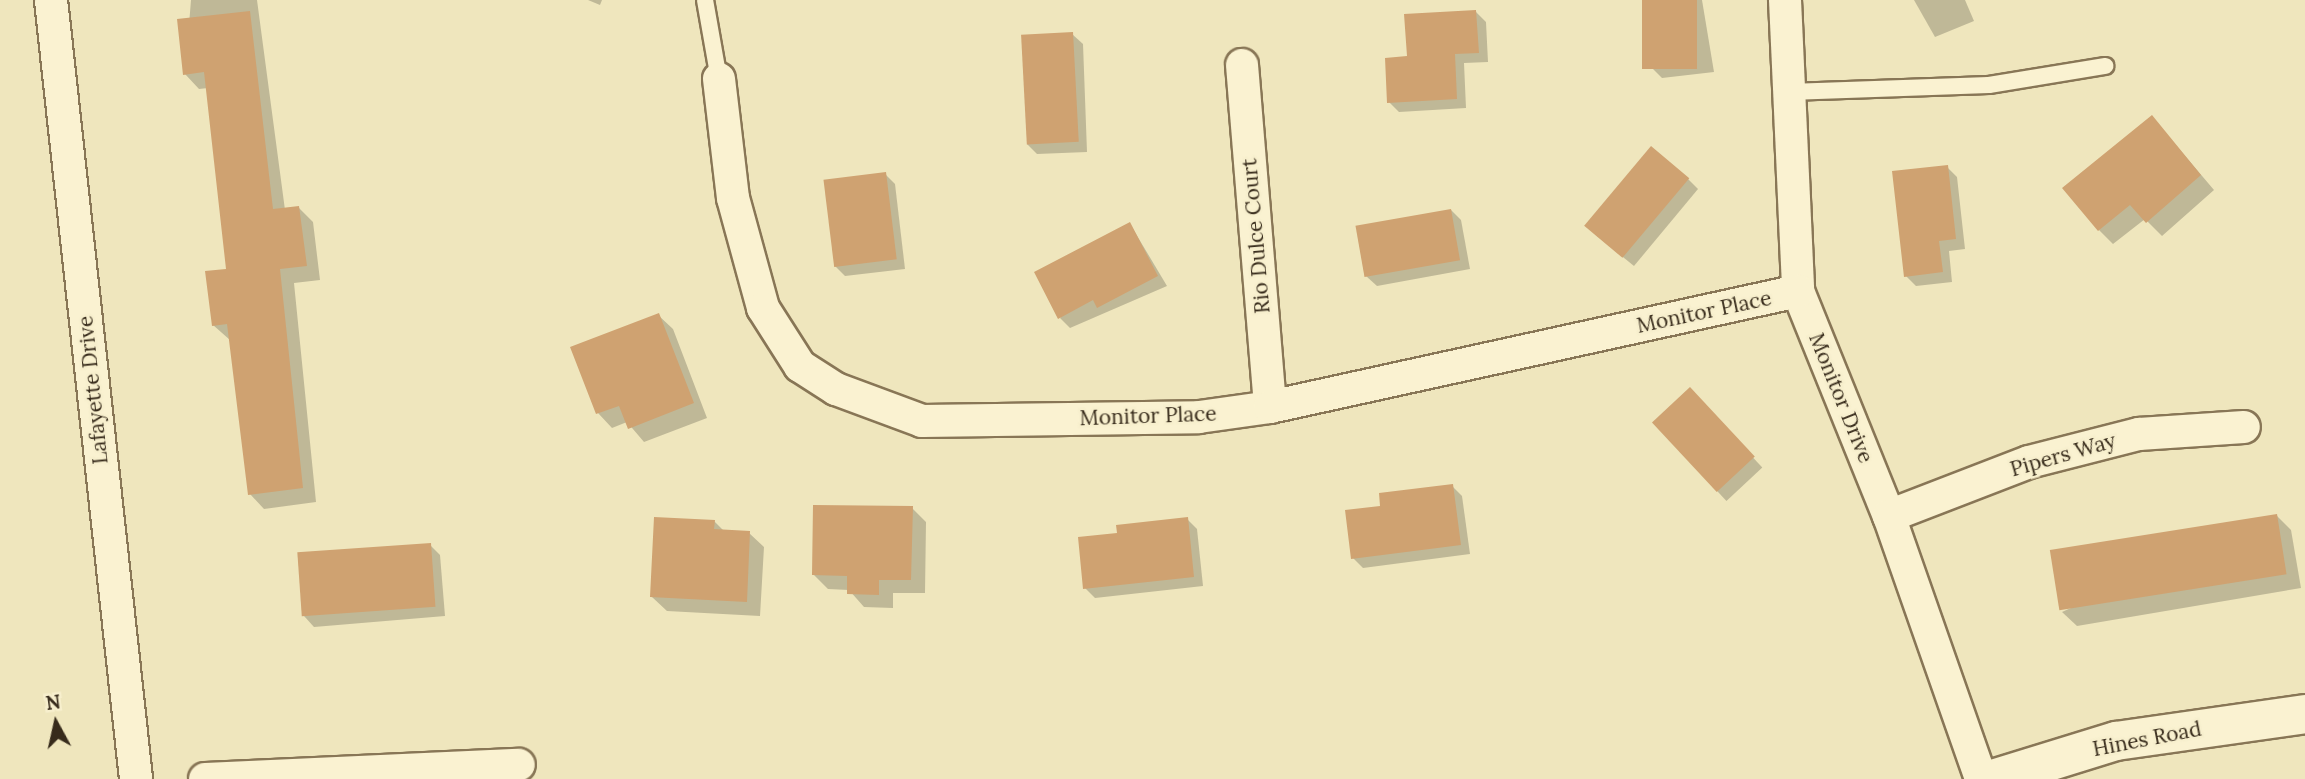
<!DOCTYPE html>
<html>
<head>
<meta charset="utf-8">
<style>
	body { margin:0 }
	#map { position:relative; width:2305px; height:779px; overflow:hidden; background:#efe6bd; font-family:Lora,serif }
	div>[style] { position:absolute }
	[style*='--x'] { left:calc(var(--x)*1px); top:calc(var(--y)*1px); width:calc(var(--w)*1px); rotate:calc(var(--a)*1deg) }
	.shadow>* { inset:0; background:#0003; transform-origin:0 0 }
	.building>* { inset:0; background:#cfa271; transform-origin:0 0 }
	.roads { filter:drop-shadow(2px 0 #887656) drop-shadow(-2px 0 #887656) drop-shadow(0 2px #887656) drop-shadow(0 -2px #887656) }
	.lane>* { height:16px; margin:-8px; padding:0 8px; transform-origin:8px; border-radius:8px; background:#faf2d1 }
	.street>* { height:32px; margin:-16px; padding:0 16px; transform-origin:16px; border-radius:16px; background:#faf2d1 }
	.secondary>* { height:38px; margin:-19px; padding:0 19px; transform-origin:19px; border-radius:19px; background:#faf2d1 }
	span { translate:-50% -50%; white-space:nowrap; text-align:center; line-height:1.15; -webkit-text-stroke:5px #f7efcd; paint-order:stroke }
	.street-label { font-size:21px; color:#372b1b }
	.north { position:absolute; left:21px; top:688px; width:70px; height:70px; -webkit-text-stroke:5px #f7efcd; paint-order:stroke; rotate:352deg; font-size:19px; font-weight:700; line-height:28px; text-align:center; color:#372b1b }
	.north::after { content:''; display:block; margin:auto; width:24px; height:32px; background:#372b1b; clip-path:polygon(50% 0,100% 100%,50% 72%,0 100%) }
</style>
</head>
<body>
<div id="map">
	<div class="shadow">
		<div style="clip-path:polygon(191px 0,257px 0,285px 210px,299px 208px,313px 222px,320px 280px,294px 283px,316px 502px,264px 509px,250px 494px,230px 340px,213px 325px,228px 271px,208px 88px,199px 89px,185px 74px)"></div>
		<div style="clip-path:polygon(588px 0,602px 0,600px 5px)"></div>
		<div style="clip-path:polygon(1642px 0,1702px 0,1714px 72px,1662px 78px,1652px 68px)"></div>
		<div style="clip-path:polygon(1914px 0,1965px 0,1974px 21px,1935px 37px)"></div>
		<div style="clip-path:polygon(1476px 12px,1486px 22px,1488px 62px,1464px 63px,1466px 108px,1399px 112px,1389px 102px,1408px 58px)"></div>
		<div style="clip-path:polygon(1072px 34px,1083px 44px,1087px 152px,1037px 154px,1027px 144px)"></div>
		<div style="clip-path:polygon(2152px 117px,2214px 190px,2162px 236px,2145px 219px,2113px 244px,2099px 230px)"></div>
		<div style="clip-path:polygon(1947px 167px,1957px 177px,1965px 249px,1949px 251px,1952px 282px,1916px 286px,1906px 276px)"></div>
		<div style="clip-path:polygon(885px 174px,895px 184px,905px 269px,845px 276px,835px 266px)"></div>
		<div style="clip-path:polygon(1688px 179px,1698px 189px,1634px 266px,1597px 236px)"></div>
		<div style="clip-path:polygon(1451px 210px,1461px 220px,1470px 269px,1377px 286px,1366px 276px)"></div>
		<div style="clip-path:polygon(1130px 224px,1167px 286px,1070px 328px,1060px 318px)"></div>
		<div style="clip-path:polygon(658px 315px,673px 329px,707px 418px,644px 442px,627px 422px,612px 428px,598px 413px)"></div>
		<div style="left:1690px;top:390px;width:106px;height:49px;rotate:47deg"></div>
		<div style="clip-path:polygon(1452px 486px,1462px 496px,1470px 554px,1363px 568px,1353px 558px,1382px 507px)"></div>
		<div style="clip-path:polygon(912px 508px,926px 522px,925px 593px,893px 593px,893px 608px,864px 607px,849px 590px,828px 589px,814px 575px)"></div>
		<div style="clip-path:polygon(2276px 515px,2291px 530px,2301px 588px,2077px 626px,2062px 612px)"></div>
		<div style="clip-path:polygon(1187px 519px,1197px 529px,1203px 586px,1095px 598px,1085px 588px,1119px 534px)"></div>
		<div style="clip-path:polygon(714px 521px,724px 531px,749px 533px,764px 547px,760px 616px,667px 611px,652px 597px)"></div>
		<div style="clip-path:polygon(430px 545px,440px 555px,445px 616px,314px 627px,304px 616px)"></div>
	</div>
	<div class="building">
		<div style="left:1642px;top:0;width:55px;height:69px"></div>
		<div style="clip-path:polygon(1476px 10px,1479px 53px,1455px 54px,1457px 99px,1387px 103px,1385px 58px,1407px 56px,1404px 14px)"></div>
		<div style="clip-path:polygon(250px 11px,273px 209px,299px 206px,307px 266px,280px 269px,303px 488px,248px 495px,227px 324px,212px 326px,205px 271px,226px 269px,204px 72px,183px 75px,177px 19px)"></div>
		<div style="left:1073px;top:32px;width:110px;height:52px;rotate:87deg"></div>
		<div style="clip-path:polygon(2152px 115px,2201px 175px,2146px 223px,2130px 205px,2098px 231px,2062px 188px)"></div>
		<div style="left:1651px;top:146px;width:50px;height:104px;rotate:40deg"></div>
		<div style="clip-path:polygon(1948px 165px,1956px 239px,1939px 241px,1943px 272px,1904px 277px,1892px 171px)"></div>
		<div style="left:886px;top:172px;width:88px;height:63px;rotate:83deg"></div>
		<div style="left:1451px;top:209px;width:52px;height:97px;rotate:80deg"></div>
		<div style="clip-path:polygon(1130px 222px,1158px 276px,1097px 308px,1093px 300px,1058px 319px,1034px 272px)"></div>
		<div style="clip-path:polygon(659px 313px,694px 403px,628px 429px,619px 406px,596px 414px,570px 347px)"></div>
		<div style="left:1690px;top:387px;width:95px;height:52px;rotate:47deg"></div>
		<div style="clip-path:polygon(1453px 484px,1461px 545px,1351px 559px,1345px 510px,1380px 506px,1379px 493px)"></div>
		<div style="clip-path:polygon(813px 505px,913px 506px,911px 580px,879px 580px,879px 595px,847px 594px,847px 576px,812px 575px)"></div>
		<div style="left:2277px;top:514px;width:61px;height:230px;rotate:81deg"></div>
		<div style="clip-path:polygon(654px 517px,715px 520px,714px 529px,750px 531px,747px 602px,650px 597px)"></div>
		<div style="clip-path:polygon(1188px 517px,1194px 577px,1083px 589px,1078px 537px,1117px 533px,1116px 525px)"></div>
		<div style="left:431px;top:543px;width:64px;height:134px;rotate:86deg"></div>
	</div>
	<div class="roads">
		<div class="lane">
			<div style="--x:705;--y:0;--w:80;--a:80"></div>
			<div style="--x:1789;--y:92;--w:200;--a:-2"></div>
			<div style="--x:1989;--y:85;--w:118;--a:-9.3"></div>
		</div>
		<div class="street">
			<div style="--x:51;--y:0;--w:784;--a:83.77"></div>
			<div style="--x:1785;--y:0;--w:291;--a:87.4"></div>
			<div style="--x:1798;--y:291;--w:243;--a:68"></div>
			<div style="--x:1889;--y:516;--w:279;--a:70.7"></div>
			<div style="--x:1242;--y:65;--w:343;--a:85.3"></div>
			<div style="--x:719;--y:79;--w:120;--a:83.3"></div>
			<div style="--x:733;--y:198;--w:114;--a:74.7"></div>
			<div style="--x:763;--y:308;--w:69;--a:57.5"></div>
			<div style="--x:800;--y:366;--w:43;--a:32.6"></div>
			<div style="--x:836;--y:389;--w:92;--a:20.4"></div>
			<div style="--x:922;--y:421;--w:277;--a:-0.8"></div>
			<div style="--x:1199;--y:417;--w:72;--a:-8"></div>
			<div style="--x:1270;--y:407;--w:541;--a:-12.39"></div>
			<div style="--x:1889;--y:516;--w:150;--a:-21.1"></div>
			<div style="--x:2029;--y:462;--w:114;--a:-14.3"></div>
			<div style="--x:2139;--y:434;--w:105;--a:-3.8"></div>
			<div style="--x:205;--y:779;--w:314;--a:-2.6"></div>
		</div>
		<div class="secondary">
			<div style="--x:1993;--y:779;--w:129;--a:-17.2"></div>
			<div style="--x:2116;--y:741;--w:191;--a:-8.1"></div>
		</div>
	</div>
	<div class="street-label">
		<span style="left:1256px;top:236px;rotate:-95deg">Rio Dulce Court</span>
		<span style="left:1704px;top:312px;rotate:-12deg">Monitor Place</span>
		<span style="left:93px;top:390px;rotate:-96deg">Lafayette Drive</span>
		<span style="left:1841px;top:398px;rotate:68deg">Monitor Drive</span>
		<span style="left:1148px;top:416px;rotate:-2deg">Monitor Place</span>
		<span style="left:2063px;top:455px;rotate:-16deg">Pipers Way</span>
		<span style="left:2147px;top:739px;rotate:-11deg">Hines Road</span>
	</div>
	<div class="north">N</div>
</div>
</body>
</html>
